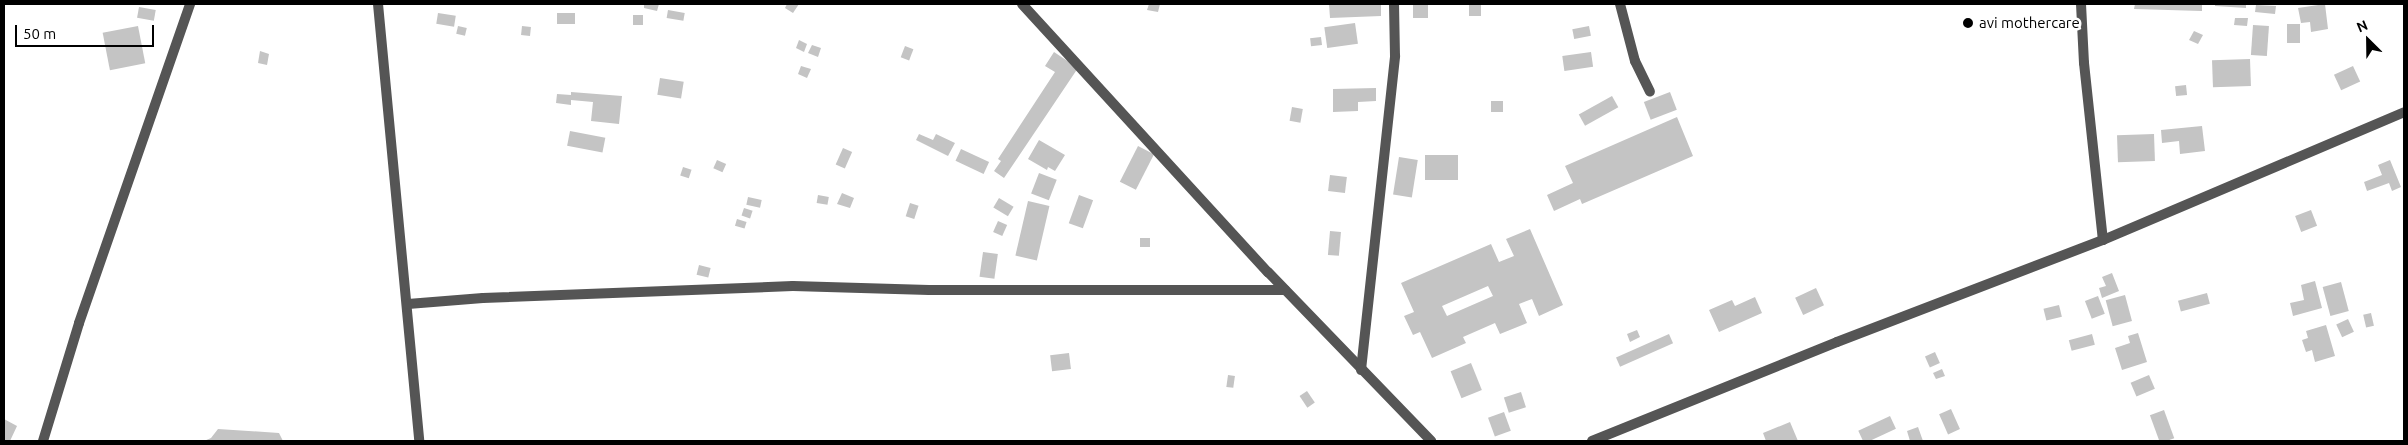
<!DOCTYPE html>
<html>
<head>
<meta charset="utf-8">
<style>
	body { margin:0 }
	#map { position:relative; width:2408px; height:445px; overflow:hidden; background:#fff; font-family:Ubuntu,sans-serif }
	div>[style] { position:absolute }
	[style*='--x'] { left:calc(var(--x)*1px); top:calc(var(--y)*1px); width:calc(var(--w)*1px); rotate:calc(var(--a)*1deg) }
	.building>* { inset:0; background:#c4c4c4; transform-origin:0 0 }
	.street>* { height:10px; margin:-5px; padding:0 5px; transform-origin:5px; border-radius:5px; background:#555 }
	.dots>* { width:14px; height:14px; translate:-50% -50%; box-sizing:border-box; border:2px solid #fff; border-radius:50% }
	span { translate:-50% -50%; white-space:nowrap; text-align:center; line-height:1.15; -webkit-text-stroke:5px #fff; paint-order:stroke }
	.poi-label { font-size:15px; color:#000 }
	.left { translate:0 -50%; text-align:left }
	.frame { position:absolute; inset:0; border:5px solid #000; pointer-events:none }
	.north { position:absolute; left:2343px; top:15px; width:50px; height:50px; -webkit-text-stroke:4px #fff; paint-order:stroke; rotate:337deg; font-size:14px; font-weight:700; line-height:20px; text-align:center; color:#000 }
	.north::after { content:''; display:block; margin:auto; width:18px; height:22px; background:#000; clip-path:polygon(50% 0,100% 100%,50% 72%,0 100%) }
	.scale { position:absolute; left:15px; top:25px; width:139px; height:22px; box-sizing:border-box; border:2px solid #000; border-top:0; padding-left:6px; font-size:15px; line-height:18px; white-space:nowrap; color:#000; -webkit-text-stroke:4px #fff; paint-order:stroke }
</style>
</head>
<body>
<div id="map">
	<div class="building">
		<div style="clip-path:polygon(644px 4px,659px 4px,657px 11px,644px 8px)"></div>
		<div style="clip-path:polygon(787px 4px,799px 4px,793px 13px,785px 8px)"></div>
		<div style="clip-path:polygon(1149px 4px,1160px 4px,1158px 12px,1147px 10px)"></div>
		<div style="clip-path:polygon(1329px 4px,1381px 4px,1381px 16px,1330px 18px)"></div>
		<div style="left:1413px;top:4px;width:15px;height:14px"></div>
		<div style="clip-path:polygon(2135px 4px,2202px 4px,2202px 11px,2134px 9px)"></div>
		<div style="clip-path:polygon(2215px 4px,2246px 4px,2246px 8px,2215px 6px)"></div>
		<div style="clip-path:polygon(2325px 4px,2328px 29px,2311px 32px,2310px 22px,2301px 23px,2298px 8px)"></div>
		<div style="left:1469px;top:5px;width:12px;height:11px"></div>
		<div style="clip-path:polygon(2256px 5px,2276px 6px,2275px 14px,2255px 12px)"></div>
		<div style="left:139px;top:7px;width:17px;height:11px;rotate:10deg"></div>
		<div style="left:668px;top:10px;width:17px;height:8px;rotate:10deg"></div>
		<div style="left:438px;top:13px;width:18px;height:11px;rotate:9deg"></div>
		<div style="left:557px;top:13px;width:18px;height:11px"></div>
		<div style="left:633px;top:15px;width:10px;height:10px"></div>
		<div style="clip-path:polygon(2235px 18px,2248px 18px,2247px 26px,2234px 25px)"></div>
		<div style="left:1355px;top:23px;width:21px;height:31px;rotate:82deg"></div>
		<div style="left:2287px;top:24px;width:13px;height:19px"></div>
		<div style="left:2253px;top:25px;width:16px;height:30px;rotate:4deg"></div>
		<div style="left:138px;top:26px;width:38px;height:36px;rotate:79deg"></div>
		<div style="left:458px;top:26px;width:9px;height:8px;rotate:13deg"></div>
		<div style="left:522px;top:26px;width:9px;height:9px;rotate:6deg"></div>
		<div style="left:1589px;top:26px;width:10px;height:17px;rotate:79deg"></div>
		<div style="clip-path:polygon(2194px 31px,2203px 35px,2198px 44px,2189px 40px)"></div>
		<div style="left:1321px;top:37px;width:8px;height:11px;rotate:83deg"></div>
		<div style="clip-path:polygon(799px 40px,807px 44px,804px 52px,796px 48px)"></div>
		<div style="clip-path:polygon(812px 45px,821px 48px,818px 57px,808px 53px)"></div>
		<div style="left:905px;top:46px;width:9px;height:12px;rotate:21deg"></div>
		<div style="clip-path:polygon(260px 51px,269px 54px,267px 65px,258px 63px)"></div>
		<div style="clip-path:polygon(1054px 52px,1078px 68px,1004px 178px,994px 171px,1001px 161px,998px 159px,1055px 72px,1045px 66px)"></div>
		<div style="left:1591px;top:52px;width:15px;height:29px;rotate:82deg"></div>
		<div style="left:2250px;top:59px;width:27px;height:38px;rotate:88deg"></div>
		<div style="clip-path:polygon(801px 66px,811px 69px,807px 78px,798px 74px)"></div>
		<div style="left:2353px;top:66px;width:17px;height:21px;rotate:65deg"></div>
		<div style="left:660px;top:78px;width:24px;height:17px;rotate:9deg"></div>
		<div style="left:2186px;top:85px;width:10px;height:11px;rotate:84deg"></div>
		<div style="clip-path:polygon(1376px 88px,1376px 101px,1358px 102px,1358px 111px,1333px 112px,1333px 89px)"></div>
		<div style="clip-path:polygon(571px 92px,622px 96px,619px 124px,591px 121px,593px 102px,571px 100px,571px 105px,556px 103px,557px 94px,571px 95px)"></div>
		<div style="left:1670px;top:92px;width:19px;height:28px;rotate:69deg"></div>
		<div style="left:1612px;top:96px;width:13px;height:38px;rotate:61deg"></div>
		<div style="left:1491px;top:101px;width:12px;height:11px"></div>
		<div style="left:1292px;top:107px;width:11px;height:14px;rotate:10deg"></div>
		<div style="clip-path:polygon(1677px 117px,1693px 156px,1582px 204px,1580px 199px,1554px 211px,1547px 195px,1573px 183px,1565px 166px)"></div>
		<div style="clip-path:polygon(2202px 126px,2205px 151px,2180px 154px,2179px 141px,2162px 143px,2161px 130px)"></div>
		<div style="left:570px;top:131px;width:36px;height:15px;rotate:11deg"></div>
		<div style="clip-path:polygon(919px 134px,933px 140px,936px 134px,955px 143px,948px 156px,916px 140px)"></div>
		<div style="left:2154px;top:134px;width:27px;height:37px;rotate:88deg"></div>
		<div style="clip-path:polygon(1039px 140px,1065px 155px,1055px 171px,1048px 167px,1047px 170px,1028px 159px)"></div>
		<div style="left:1138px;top:146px;width:18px;height:40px;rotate:27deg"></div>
		<div style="left:843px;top:148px;width:10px;height:18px;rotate:24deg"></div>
		<div style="left:961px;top:149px;width:31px;height:13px;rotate:25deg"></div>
		<div style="left:1458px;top:155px;width:25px;height:33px;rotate:90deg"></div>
		<div style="left:1399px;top:157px;width:19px;height:38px;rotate:9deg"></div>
		<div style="left:717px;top:160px;width:10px;height:9px;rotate:24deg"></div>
		<div style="clip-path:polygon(2390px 160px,2401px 187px,2392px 191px,2389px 183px,2367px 191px,2364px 182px,2382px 175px,2378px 165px)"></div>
		<div style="left:683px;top:167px;width:9px;height:9px;rotate:18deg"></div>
		<div style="left:1039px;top:173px;width:19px;height:22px;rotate:21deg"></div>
		<div style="left:1330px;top:175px;width:17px;height:16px;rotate:7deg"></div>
		<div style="clip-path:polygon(842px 193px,854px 198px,850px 208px,837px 204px)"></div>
		<div style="left:818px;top:195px;width:11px;height:8px;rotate:10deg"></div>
		<div style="left:1079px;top:195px;width:15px;height:30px;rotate:20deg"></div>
		<div style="left:748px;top:197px;width:14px;height:8px;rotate:12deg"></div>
		<div style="left:999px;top:198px;width:17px;height:11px;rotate:31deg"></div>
		<div style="left:1028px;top:201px;width:22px;height:56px;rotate:13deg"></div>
		<div style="left:910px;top:203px;width:9px;height:14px;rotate:18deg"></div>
		<div style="left:744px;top:208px;width:9px;height:8px;rotate:18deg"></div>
		<div style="left:2311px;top:210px;width:17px;height:17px;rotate:69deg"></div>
		<div style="left:737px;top:219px;width:10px;height:7px;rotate:17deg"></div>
		<div style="left:998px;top:221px;width:10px;height:12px;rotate:24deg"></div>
		<div style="clip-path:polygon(evenodd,1530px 229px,1563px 305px,1539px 316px,1532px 299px,1519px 304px,1527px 323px,1500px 334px,1495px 323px,1463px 337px,1466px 343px,1432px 358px,1420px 332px,1413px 335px,1404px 316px,1414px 312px,1401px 283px,1491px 244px,1499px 262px,1514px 256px,1506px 239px,1530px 229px,1488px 286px,1493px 296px,1447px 316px,1442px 306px,1488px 286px)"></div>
		<div style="left:1330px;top:231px;width:11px;height:24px;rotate:5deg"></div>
		<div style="left:1150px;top:238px;width:9px;height:10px;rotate:90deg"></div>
		<div style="left:983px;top:252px;width:15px;height:25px;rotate:8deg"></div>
		<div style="left:699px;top:265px;width:12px;height:10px;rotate:14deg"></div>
		<div style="clip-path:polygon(2112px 273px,2119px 291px,2102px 298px,2099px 288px,2106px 286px,2102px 277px)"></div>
		<div style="clip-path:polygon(2315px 281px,2322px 308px,2293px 316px,2290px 303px,2304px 300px,2301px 285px)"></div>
		<div style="left:2341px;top:282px;width:30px;height:19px;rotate:75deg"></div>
		<div style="left:1816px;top:288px;width:19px;height:23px;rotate:65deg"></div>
		<div style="left:2207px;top:293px;width:11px;height:30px;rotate:75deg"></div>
		<div style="left:2125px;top:295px;width:27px;height:20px;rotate:75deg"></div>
		<div style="left:2098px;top:296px;width:19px;height:14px;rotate:69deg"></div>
		<div style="clip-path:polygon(1755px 297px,1762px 313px,1719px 332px,1709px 310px,1732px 300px,1735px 306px)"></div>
		<div style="left:2059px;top:305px;width:12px;height:16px;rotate:76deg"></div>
		<div style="left:2371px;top:313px;width:13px;height:8px;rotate:77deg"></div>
		<div style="left:2348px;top:319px;width:14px;height:13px;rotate:65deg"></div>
		<div style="clip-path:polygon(2326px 325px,2335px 356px,2315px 362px,2312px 350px,2306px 352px,2302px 340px,2308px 338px,2306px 331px)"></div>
		<div style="clip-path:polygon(1637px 330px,1640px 337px,1630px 342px,1627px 334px)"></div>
		<div style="clip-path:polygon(2138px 333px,2147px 362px,2122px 370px,2115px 348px,2130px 343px,2128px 336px)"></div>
		<div style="left:1669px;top:334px;width:10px;height:58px;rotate:66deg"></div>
		<div style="left:2092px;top:334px;width:11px;height:24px;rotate:75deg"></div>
		<div style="left:1935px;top:352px;width:12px;height:11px;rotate:66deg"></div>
		<div style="left:1069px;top:353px;width:16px;height:19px;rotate:83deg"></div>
		<div style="left:1471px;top:363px;width:29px;height:22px;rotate:68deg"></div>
		<div style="clip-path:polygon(1942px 369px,1945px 376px,1936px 379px,1933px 373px)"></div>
		<div style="left:1228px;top:375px;width:7px;height:12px;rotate:8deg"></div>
		<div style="left:2149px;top:375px;width:15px;height:20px;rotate:67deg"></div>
		<div style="left:1307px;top:391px;width:14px;height:9px;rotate:56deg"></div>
		<div style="left:1521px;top:392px;width:16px;height:18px;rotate:72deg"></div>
		<div style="left:1951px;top:409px;width:22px;height:13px;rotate:66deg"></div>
		<div style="left:2164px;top:410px;width:30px;height:15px;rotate:70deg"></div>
		<div style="left:1504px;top:412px;width:20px;height:17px;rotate:70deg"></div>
		<div style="left:1890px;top:416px;width:14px;height:35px;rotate:65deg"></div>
		<div style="clip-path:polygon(4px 419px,17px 426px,10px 441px,4px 441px)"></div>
		<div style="clip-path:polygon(1790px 422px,1798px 441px,1766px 441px,1763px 433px)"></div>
		<div style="clip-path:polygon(1918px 427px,1923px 441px,1910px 441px,1907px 431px)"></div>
		<div style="clip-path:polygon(218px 429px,279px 433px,283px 441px,204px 441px,211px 438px)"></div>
	</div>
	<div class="street">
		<div style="--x:378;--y:4;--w:439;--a:84.6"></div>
		<div style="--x:1022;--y:4;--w:364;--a:47.5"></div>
		<div style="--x:1268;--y:272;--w:235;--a:46"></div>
		<div style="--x:1620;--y:4;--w:59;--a:75.3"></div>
		<div style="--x:1635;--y:61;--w:34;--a:64"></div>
		<div style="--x:2081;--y:4;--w:59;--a:87.1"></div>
		<div style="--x:2084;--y:63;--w:178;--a:83.9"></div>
		<div style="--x:408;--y:304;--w:75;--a:-4.6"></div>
		<div style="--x:483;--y:298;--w:310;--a:-2.2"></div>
		<div style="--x:793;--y:286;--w:136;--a:1.7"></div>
		<div style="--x:929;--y:290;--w:356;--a:0"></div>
		<div style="--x:1361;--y:370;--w:316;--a:-83.8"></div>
		<div style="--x:1395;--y:56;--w:52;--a:-91.1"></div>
		<div style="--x:43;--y:441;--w:123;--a:-73"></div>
		<div style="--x:79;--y:323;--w:338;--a:-70.8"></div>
		<div style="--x:1592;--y:441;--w:264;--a:-22"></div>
		<div style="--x:1837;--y:342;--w:285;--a:-21"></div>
		<div style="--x:2103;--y:240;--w:327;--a:-23"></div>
	</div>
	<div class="dots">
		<div style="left:1968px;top:23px;background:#000"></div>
	</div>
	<div class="poi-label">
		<span class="left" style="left:1979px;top:23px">avi mothercare</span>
	</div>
	<div class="frame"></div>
	<div class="north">N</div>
	<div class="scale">50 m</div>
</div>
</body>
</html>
